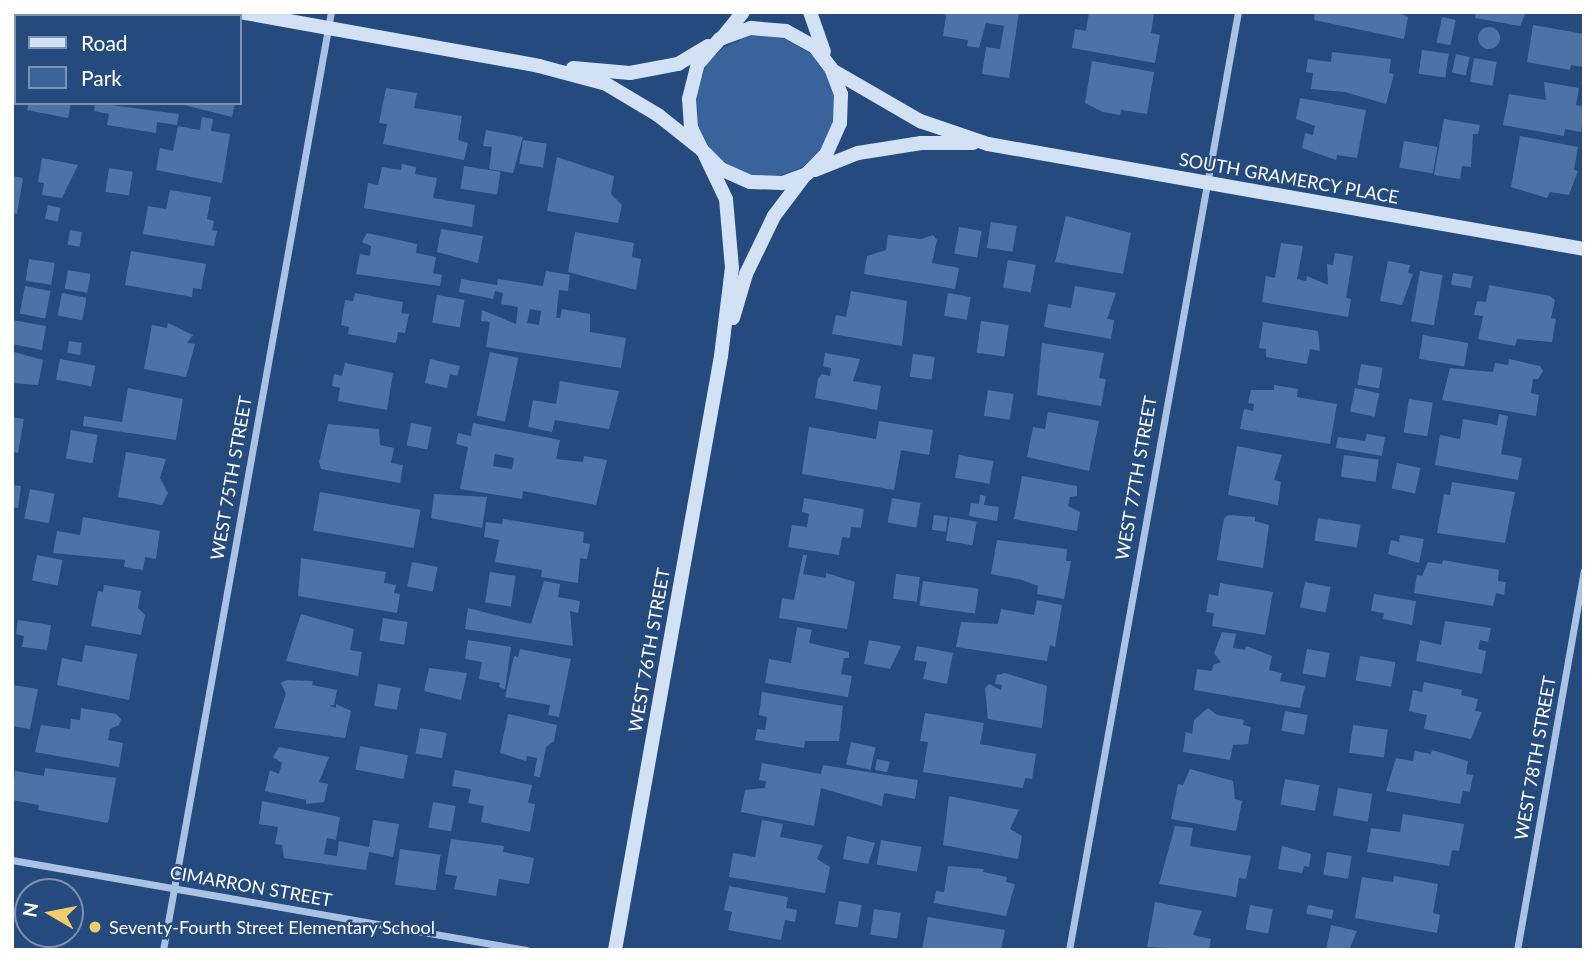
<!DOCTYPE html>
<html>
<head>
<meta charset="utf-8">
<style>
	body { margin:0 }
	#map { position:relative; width:1596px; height:962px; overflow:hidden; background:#254a7d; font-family:Lato,sans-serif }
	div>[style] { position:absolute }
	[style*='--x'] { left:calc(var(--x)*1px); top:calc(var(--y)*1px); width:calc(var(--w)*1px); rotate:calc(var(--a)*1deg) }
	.green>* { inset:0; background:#38639b }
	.building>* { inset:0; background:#4d73a6; transform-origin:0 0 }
	.round { border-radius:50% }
	.street>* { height:7px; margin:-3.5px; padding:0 3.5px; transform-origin:3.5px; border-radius:3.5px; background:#aac3e5 }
	.secondary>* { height:14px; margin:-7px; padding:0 7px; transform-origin:7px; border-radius:7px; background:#d3e1f5 }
	.dots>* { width:19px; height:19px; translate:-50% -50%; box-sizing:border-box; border:4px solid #254a7d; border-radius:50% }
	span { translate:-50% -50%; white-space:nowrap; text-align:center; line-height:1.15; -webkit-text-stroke:5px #254a7d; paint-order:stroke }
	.street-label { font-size:18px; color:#fff }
	.poi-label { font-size:18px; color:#fff }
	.left { translate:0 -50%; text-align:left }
	.frame { position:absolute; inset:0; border:14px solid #fff; pointer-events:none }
	.legend { position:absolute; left:14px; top:14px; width:228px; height:91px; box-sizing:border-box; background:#254a7d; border:2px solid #7c92b1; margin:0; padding:9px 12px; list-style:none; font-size:21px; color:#fff }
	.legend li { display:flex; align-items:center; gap:14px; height:35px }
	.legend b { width:35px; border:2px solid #7c92b1 }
	.north { position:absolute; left:14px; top:878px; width:70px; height:70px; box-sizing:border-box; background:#254a7d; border:2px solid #7c92b1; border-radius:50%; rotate:280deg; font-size:19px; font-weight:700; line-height:28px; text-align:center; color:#fff }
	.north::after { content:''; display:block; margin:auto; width:24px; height:32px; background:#efcc6e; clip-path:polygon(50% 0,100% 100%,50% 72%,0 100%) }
</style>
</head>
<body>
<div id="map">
	<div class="green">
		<div style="clip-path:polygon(755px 33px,787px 39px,813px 55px,828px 74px,835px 96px,834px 122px,821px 148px,803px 167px,779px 176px,753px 178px,731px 167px,711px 151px,698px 126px,697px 94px,706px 65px,723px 48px)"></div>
	</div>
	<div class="building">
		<div style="clip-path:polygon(935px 12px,1019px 12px,1009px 78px,982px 74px,986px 47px,1000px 49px,1004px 26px,986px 23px,979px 48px,967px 46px,968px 40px,943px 36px,946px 15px)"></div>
		<div style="clip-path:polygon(1089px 12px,1154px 14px,1151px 33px,1160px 35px,1155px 63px,1072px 48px,1075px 29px,1086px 31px)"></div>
		<div style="clip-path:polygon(1315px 12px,1397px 12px,1408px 17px,1404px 39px,1314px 20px)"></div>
		<div style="clip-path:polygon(1476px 12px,1526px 12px,1520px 26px,1475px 18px)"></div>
		<div style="left:1442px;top:17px;width:14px;height:26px;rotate:12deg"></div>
		<div style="clip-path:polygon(1533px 25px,1584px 34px,1584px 67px,1571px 65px,1570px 70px,1527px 62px)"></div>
		<div class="round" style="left:1478px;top:27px;width:22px;height:22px"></div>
		<div style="left:1422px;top:50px;width:27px;height:24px;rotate:8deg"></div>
		<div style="clip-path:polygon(1332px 52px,1391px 59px,1389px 73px,1394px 74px,1386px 104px,1345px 92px,1311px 89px,1313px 73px,1306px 72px,1308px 59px,1331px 62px)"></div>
		<div style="left:1456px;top:54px;width:14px;height:19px;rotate:12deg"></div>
		<div style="left:1474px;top:58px;width:23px;height:24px;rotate:10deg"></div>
		<div style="clip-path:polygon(1092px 61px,1154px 72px,1147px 114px,1121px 110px,1120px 115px,1103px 112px,1085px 103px)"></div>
		<div style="clip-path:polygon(1544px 82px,1579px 88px,1576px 105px,1584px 107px,1581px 132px,1565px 129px,1564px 136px,1503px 125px,1509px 94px,1546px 100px)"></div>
		<div style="clip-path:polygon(386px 88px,417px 93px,414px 108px,462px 116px,458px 140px,468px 143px,464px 160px,383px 144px,387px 124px,379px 123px)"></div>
		<div style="clip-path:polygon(1300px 98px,1366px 110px,1357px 158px,1337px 155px,1336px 160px,1302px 148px,1305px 133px,1313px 135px,1315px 126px,1296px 119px)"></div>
		<div style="clip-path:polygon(29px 103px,71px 103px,68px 118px,27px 110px)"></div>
		<div style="clip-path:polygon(95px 103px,179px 114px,177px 125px,157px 122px,156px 133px,107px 125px,109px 114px,94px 111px)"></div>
		<div style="clip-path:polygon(176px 103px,235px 103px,232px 117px)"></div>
		<div style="clip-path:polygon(202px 117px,213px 119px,211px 131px,230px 134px,222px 183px,156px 170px,160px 148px,173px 151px,178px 126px,200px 130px)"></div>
		<div style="clip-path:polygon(1444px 119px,1480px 125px,1478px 134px,1473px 134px,1471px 167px,1462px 166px,1460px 179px,1434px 175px)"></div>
		<div style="clip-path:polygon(486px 130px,523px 137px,513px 173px,489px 169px,492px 147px,483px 146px)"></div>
		<div style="clip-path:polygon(1520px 136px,1578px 147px,1574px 170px,1578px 171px,1569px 195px,1550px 192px,1547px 198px,1511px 187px)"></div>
		<div style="left:523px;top:140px;width:24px;height:24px;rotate:9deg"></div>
		<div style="left:1404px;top:141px;width:34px;height:27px;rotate:10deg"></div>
		<div style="clip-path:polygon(557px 157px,614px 176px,611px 194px,622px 205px,618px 223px,547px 211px)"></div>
		<div style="clip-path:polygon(42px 158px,78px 165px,62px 198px,42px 195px,44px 183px,38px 182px)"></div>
		<div style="clip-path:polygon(402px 164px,416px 167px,415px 174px,437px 178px,433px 198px,475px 205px,472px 227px,364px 208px,368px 183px,378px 185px,382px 167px,401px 170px)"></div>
		<div style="left:464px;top:166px;width:37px;height:23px;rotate:9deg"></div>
		<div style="left:109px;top:168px;width:24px;height:24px;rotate:9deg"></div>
		<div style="clip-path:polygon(12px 176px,23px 178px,17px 214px,12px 213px)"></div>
		<div style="clip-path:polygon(170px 190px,211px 197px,207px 219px,214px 221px,212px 230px,217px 231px,214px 246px,143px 234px,148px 206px,166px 209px)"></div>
		<div style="left:48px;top:205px;width:13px;height:14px;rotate:13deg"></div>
		<div style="clip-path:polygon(1066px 216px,1131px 233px,1123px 274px,1055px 262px)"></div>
		<div style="left:991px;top:222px;width:26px;height:26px;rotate:9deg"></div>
		<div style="left:959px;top:227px;width:23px;height:27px;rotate:10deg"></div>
		<div style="clip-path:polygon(441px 229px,483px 236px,478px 263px,437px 252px)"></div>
		<div style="left:70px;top:230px;width:12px;height:15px;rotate:9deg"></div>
		<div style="clip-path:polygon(575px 232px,634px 243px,632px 257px,641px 259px,636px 290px,568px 272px)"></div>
		<div style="clip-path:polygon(367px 233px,417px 244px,416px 253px,436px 257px,433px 273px,442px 275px,440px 286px,356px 274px,360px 254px,370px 256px,371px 246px,362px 242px)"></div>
		<div style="clip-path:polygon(888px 235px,921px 239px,933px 235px,937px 240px,932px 263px,959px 268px,955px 289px,864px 274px,867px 256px,886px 250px)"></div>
		<div style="clip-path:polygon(1281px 243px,1303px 246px,1297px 279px,1306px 281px,1307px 276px,1328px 285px,1327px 264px,1333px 265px,1335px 253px,1353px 256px,1346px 298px,1351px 299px,1348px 317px,1262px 302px,1266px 276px,1275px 278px)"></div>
		<div style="clip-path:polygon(131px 251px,206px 264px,201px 289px,193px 288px,192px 297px,125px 285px)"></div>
		<div style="left:29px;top:259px;width:26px;height:22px;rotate:9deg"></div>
		<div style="left:1008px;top:260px;width:28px;height:28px;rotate:10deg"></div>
		<div style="clip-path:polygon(1388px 261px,1410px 265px,1408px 273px,1413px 274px,1402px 305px,1380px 301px)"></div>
		<div style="left:68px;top:270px;width:23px;height:19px;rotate:10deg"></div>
		<div style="clip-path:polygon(evenodd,546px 271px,570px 275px,568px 291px,559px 290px,556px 318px,560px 318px,562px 309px,590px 314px,590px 332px,626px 338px,621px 368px,486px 347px,490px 322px,481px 321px,482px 310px,516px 324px,518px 307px,501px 304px,503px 293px,495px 291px,493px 299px,459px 292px,461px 279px,497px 285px,498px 279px,543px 286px,546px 271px,530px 309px,541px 311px,539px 325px,527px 323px,530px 309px)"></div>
		<div style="left:1420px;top:271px;width:23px;height:51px;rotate:10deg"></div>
		<div style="left:1453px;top:273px;width:20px;height:12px;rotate:9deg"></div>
		<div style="clip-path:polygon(1489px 285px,1550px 296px,1555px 300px,1551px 318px,1556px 319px,1552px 342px,1517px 339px,1515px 346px,1478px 339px,1483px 316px,1474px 315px,1477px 301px,1486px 302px)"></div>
		<div style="left:25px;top:286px;width:26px;height:28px;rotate:11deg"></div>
		<div style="clip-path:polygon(1075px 286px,1116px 293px,1107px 319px,1114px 320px,1111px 339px,1044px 327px,1048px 304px,1071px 308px)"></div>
		<div style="clip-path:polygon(851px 291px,907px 301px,902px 346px,832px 334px,836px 315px,846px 317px)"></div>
		<div style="left:62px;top:293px;width:25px;height:23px;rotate:11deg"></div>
		<div style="clip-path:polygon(355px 293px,403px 302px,401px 313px,409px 314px,405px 333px,398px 332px,396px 343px,348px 334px,349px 327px,341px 325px,345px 300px,353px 301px)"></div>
		<div style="left:948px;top:293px;width:23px;height:23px;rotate:10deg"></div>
		<div style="left:437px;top:295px;width:28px;height:28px;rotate:10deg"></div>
		<div style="clip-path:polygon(12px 320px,46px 326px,42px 350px,12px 344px)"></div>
		<div style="left:981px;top:321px;width:28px;height:32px;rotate:8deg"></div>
		<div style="clip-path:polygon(1263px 322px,1318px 331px,1320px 351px,1310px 349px,1307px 364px,1266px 357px,1266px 349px,1259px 348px)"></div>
		<div style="clip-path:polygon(168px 323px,193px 335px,187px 343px,195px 344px,186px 377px,144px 369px,152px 325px,167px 328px)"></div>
		<div style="left:1423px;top:335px;width:46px;height:24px;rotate:10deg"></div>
		<div style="left:69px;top:341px;width:13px;height:12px;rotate:9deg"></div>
		<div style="clip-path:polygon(1042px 343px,1104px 353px,1099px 378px,1106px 379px,1101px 406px,1037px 395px)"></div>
		<div style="clip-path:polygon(14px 352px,43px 360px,38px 385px,12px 383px)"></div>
		<div style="left:490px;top:352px;width:29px;height:65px;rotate:12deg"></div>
		<div style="clip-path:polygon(825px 353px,860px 359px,853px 381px,881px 386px,877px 410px,815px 398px,818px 379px,822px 374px,830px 376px,831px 368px,823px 366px)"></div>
		<div style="left:913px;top:354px;width:22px;height:23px;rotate:8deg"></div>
		<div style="left:60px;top:359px;width:36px;height:21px;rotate:11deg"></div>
		<div style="clip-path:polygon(430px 359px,460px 366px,457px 376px,450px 374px,447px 388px,425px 383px)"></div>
		<div style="clip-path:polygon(1509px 359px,1540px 366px,1543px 371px,1538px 379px,1533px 379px,1531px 393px,1539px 395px,1536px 416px,1442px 400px,1450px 368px,1493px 372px,1495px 363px,1508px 365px)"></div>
		<div style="clip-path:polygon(345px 363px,393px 373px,387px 410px,338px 401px,340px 388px,332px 386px,334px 374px,342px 376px)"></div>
		<div style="left:1361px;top:364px;width:22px;height:21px;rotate:10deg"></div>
		<div style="clip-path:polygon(560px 381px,619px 391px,609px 429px,555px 420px,552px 432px,528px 427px,533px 400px,556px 404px)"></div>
		<div style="clip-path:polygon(1274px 385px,1298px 389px,1297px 397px,1337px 404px,1330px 444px,1240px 429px,1244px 409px,1253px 411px,1254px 404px,1248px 403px,1251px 390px,1274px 390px)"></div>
		<div style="clip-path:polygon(128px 388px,183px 399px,176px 440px,83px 426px,84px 416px,122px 422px)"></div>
		<div style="left:1355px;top:388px;width:25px;height:24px;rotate:12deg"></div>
		<div style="left:988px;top:390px;width:26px;height:26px;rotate:9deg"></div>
		<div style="left:1409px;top:399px;width:24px;height:34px;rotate:9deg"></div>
		<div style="clip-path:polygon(1048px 412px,1099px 421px,1089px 471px,1027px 457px,1033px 427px,1045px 429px)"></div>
		<div style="clip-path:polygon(1499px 414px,1508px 416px,1501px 454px,1522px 458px,1518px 480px,1435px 465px,1440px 435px,1460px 439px,1463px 419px,1497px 425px)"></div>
		<div style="clip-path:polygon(12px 417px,24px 419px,18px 453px,12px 452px)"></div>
		<div style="clip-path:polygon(879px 421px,933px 430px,929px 455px,901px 450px,894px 490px,802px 474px,809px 427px,876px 439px)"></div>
		<div style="left:411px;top:423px;width:21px;height:23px;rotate:11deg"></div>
		<div style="clip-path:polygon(evenodd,473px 423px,560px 440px,556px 459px,583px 462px,584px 456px,607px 460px,596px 505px,523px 491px,522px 499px,460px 489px,468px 447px,456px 444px,458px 433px,471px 436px,473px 423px,495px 454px,514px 458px,512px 469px,493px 466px,495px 454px)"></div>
		<div style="clip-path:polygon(328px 424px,379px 429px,380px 445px,394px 448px,391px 463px,403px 465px,400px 483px,321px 469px,319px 462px)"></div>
		<div style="left:71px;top:430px;width:27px;height:29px;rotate:10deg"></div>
		<div style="clip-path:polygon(1367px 434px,1385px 437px,1382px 456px,1336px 448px,1338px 437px,1365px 441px)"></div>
		<div style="clip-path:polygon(1237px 446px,1282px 455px,1274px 480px,1281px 482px,1278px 505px,1228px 495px)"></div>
		<div style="clip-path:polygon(126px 452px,166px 459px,160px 478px,168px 493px,162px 505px,118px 497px)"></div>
		<div style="left:959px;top:455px;width:35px;height:23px;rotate:10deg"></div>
		<div style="left:1344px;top:455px;width:35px;height:22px;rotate:8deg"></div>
		<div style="left:1397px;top:463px;width:24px;height:26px;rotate:12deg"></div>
		<div style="clip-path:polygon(1022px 476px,1077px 486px,1077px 496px,1070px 497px,1068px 506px,1080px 512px,1077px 531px,1014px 519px)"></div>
		<div style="clip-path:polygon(1452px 482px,1515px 492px,1505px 543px,1437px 533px,1444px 494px,1450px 495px)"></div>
		<div style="clip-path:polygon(12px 485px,21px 486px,18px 508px,12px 507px)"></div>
		<div style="left:30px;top:489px;width:25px;height:30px;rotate:11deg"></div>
		<div style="left:320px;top:492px;width:102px;height:39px;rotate:10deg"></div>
		<div style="clip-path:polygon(434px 494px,487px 497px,482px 528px,431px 518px)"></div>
		<div style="clip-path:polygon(980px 495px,986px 496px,984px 505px,999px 507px,997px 521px,969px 516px,971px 503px,979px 504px)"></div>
		<div style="clip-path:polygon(804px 498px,864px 509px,861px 528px,851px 527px,850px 538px,842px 537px,839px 555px,788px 547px,792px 525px,807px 527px,809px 514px,802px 512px)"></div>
		<div style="left:892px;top:498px;width:29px;height:25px;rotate:10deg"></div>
		<div style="left:934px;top:515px;width:14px;height:15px;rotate:8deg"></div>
		<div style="clip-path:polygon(1229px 515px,1255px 517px,1255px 521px,1269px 525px,1263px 568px,1217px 560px,1224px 518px)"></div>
		<div style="clip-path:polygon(83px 517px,160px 531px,156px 559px,145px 557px,143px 570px,124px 567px,125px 560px,53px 553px,57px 531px,80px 535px)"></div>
		<div style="left:950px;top:517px;width:27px;height:24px;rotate:10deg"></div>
		<div style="left:1318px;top:518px;width:43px;height:23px;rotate:9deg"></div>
		<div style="clip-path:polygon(503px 519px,584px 532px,583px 543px,590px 544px,587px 559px,580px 558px,578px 583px,541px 577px,542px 570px,495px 562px,499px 540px,484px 537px,486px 522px,502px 524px)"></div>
		<div style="clip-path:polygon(1400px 535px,1424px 539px,1419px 563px,1388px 554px,1391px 540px,1399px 542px)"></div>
		<div style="clip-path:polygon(997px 540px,1067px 549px,1066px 561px,1071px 561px,1064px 599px,1037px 594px,1038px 586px,1022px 580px,991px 574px)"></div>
		<div style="left:37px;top:555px;width:26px;height:26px;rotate:11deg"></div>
		<div style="clip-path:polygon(803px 555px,807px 555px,803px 574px,826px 578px,826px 573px,855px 582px,847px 629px,779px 618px,782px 598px,794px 600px)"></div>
		<div style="clip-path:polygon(301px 558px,386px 572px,384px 583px,396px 585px,394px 593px,400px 594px,397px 613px,298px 596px)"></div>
		<div style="clip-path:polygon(1443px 560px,1499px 570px,1498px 581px,1506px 582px,1504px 595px,1496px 593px,1493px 606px,1414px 593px,1417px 575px,1422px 576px,1428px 562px,1442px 564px)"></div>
		<div style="left:412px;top:562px;width:26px;height:25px;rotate:11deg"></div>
		<div style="left:490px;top:572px;width:26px;height:31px;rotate:9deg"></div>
		<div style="left:896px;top:574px;width:24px;height:25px;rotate:7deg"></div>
		<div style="clip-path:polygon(544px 581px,560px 584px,558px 597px,580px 601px,578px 613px,570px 611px,573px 646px,465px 629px,468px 608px,531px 624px)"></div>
		<div style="left:923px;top:581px;width:56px;height:25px;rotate:8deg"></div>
		<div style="left:1305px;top:582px;width:26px;height:26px;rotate:11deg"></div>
		<div style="clip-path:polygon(1220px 583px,1273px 592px,1265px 635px,1212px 626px,1214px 613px,1206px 612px,1209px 594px,1218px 596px)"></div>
		<div style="clip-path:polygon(104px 585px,141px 591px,138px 608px,145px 615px,141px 635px,91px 626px,98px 591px,103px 592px)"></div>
		<div style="clip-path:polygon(1374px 594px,1416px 601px,1412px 625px,1383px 619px,1384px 613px,1371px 611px)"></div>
		<div style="clip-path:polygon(1037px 600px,1062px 605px,1055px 647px,1050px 645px,1047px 661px,956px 647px,961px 622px,998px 624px,1001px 609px,1034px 615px)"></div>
		<div style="clip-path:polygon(301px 614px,354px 629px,350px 650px,362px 652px,358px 676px,286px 661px)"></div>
		<div style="left:383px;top:618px;width:25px;height:23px;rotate:9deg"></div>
		<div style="clip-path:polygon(18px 620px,51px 625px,47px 650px,22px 647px,24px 636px,16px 634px)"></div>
		<div style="clip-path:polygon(1445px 621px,1491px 628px,1488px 642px,1480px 640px,1478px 649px,1486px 651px,1482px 674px,1416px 661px,1420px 640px,1441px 645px)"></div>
		<div style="clip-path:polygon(797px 627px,812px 630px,809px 643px,849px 652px,849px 658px,844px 658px,841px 674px,852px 676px,848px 697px,765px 683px,769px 659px,791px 663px)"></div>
		<div style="clip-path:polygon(1222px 632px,1236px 634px,1233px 648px,1245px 650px,1246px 646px,1272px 656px,1269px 670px,1282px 673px,1280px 681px,1305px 686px,1300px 708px,1194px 690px,1197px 669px,1212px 671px,1213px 665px,1221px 662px,1214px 653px)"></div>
		<div style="clip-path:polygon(468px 640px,511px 647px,505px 689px,499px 687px,500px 683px,479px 679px,482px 662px,465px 659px)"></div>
		<div style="clip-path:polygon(869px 640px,901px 646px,890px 669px,864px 664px)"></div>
		<div style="clip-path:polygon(85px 645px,137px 654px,129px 700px,57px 685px,62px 658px,82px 662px)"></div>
		<div style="clip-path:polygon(917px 646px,953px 653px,947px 684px,923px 679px,927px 662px,914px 660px)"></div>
		<div style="clip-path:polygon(520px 649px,571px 659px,559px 717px,548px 715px,550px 705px,505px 697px,514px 656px,518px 657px)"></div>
		<div style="left:1307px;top:649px;width:23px;height:25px;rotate:10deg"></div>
		<div style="left:1360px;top:656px;width:36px;height:25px;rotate:10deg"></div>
		<div style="clip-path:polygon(429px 668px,467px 673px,461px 700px,424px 691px)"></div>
		<div style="clip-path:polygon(1005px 673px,1047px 686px,1042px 728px,988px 719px,985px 688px,989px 684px,1001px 690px,1002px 685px,995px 684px,997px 675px)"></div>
		<div style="clip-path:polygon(287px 680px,313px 681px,312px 685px,337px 690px,334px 705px,329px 706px,336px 708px,336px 704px,351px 711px,345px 738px,274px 728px,286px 694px,281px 683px)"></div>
		<div style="clip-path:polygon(1424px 682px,1462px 690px,1461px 695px,1478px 699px,1475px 711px,1482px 712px,1471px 739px,1424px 729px,1427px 715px,1409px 711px,1413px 690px,1422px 692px)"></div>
		<div style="left:378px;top:684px;width:23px;height:22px;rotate:10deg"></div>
		<div style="clip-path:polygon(12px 685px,38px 689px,30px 729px,12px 726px)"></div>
		<div style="clip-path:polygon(762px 692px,843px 706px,839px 741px,805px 741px,804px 748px,755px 740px,757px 729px,765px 730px,767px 717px,759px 715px)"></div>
		<div style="clip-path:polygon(81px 708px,116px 714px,121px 719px,119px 725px,110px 729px,108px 740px,123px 743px,119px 767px,35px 752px,41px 725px,70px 729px,71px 719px,80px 720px)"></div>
		<div style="clip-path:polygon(1208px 708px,1217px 715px,1244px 720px,1243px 725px,1251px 727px,1248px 744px,1233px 745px,1230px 760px,1183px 752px,1186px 732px,1192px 734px,1194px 720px)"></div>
		<div style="left:1285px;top:711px;width:23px;height:20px;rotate:10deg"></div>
		<div style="clip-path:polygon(925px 713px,984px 723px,980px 744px,1036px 754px,1032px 779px,1025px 778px,1023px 788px,923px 772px,928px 742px,920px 741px)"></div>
		<div style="clip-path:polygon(508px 714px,557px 725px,554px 741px,546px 747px,540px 777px,534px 776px,537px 758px,527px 756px,526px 761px,500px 753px)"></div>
		<div style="left:1353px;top:725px;width:35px;height:28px;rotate:8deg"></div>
		<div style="left:420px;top:728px;width:27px;height:26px;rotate:10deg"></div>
		<div style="left:851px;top:742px;width:25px;height:23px;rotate:12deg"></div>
		<div style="left:360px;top:746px;width:49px;height:24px;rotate:11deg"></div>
		<div style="clip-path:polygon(279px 747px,329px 757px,319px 782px,328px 784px,324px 802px,306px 804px,306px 800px,265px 791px,270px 770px,279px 774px,282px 763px,273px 757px)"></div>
		<div style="clip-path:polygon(1432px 750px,1468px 761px,1466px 774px,1473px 775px,1470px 792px,1463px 791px,1460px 804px,1386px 791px,1396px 758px,1413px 761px,1415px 751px,1431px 754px)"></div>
		<div style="clip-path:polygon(877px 759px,890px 762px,887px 772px,875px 770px)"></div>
		<div style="clip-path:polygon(762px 763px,821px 774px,823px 765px,918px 780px,915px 799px,884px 793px,882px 806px,821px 788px,814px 826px,741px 812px,745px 790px,765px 788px,766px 781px,759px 780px)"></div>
		<div style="clip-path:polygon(45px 768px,116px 778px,108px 823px,38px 810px,39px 805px,12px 800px,15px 771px,44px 776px)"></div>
		<div style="clip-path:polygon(1190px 769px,1233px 781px,1235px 799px,1242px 801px,1236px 831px,1171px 819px,1178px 784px,1183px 785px)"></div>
		<div style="clip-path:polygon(455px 770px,532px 785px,528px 803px,535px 804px,530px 832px,481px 822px,484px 806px,468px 803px,471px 789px,452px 786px)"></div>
		<div style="left:1285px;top:779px;width:35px;height:26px;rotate:10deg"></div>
		<div style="left:1338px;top:788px;width:35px;height:28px;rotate:10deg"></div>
		<div style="clip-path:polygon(949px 796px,1019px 810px,1010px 829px,1022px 836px,1018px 859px,943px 845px)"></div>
		<div style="clip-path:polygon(262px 801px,340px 817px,336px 840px,327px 838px,324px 854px,337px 856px,339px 841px,369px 847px,373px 820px,399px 824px,393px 857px,369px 852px,366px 870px,284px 858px,282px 845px,275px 844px,278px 827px,259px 824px)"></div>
		<div style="left:433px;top:802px;width:23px;height:26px;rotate:10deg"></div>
		<div style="clip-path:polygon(1403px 814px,1464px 824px,1459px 851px,1452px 850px,1449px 866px,1367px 852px,1371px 828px,1400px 832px)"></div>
		<div style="clip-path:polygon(762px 820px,783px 824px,780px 837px,823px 845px,817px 859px,830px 867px,825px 893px,729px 877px,733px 853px,755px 857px)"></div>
		<div style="clip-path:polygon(1175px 826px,1193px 828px,1190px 846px,1251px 856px,1246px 879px,1239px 878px,1236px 897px,1159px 884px)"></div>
		<div style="clip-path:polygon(847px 836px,875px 843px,868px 864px,843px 859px)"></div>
		<div style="clip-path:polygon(451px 839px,504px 846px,503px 852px,534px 858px,529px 884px,499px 879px,496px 896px,454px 889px,457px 876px,445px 874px)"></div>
		<div style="left:881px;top:840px;width:41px;height:25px;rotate:10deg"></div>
		<div style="clip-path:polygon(1282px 846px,1311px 854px,1309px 867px,1304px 866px,1302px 873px,1278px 869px)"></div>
		<div style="left:400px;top:849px;width:41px;height:36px;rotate:8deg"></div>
		<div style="left:1327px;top:852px;width:25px;height:23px;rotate:9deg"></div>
		<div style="clip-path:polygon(948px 866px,984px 869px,983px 872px,1007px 877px,1006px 882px,1015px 884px,1006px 916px,934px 903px,936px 891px,944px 892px)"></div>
		<div style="clip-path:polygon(1394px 876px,1438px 884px,1433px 913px,1440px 915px,1437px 933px,1355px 918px,1362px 877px,1393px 882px)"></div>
		<div style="clip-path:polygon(729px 886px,788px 897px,786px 908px,797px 910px,795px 922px,785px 920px,781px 940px,728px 930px,732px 912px,724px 910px)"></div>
		<div style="left:839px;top:901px;width:23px;height:23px;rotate:10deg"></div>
		<div style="clip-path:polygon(1155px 902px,1202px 911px,1193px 935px,1211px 939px,1209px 950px,1147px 947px)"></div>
		<div style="left:1250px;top:905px;width:23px;height:25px;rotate:10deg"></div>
		<div style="left:1308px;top:905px;width:26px;height:9px;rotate:11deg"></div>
		<div style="left:874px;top:909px;width:27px;height:26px;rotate:8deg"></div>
		<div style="clip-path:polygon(928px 917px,1005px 930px,1001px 950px,922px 950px)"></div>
		<div style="clip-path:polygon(1331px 925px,1357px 931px,1349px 950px,1326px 950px)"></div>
	</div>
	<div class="street">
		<div style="--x:12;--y:860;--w:522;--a:9.93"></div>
		<div style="--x:163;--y:950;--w:953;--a:-79.85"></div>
		<div style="--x:1069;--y:950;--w:953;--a:-79.79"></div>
		<div style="--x:1517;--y:950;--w:385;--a:-80"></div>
	</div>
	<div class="secondary">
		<div style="--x:240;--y:12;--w:304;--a:10.2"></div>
		<div style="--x:539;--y:66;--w:69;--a:15"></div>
		<div style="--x:606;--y:84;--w:61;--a:30.8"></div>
		<div style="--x:658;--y:115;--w:56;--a:38.5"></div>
		<div style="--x:810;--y:12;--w:42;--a:70.7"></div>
		<div style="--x:751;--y:28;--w:35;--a:5"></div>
		<div style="--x:786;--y:31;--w:33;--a:29"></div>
		<div style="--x:815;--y:47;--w:26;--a:53"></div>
		<div style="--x:831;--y:68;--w:28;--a:69"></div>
		<div style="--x:841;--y:94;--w:29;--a:92"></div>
		<div style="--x:840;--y:123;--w:34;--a:114"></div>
		<div style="--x:826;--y:154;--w:28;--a:134"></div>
		<div style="--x:807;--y:174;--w:27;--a:160"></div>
		<div style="--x:782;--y:183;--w:32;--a:-178"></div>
		<div style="--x:750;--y:182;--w:32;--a:-156"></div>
		<div style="--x:721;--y:169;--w:27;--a:-135"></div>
		<div style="--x:702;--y:150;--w:25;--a:-116"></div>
		<div style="--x:691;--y:127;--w:28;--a:-94"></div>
		<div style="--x:689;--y:99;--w:36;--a:-76"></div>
		<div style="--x:698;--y:64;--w:33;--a:-49"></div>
		<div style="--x:720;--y:39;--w:33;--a:-20"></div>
		<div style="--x:722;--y:38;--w:33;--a:-51"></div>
		<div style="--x:573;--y:68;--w:57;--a:5"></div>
		<div style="--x:630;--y:73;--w:49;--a:-10.6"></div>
		<div style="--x:678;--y:64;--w:35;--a:-31"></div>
		<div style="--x:832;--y:70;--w:102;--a:30.1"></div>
		<div style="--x:920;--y:121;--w:72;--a:18.7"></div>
		<div style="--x:988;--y:144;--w:605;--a:9.99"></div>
		<div style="--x:815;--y:170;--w:46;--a:-21.6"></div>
		<div style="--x:858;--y:153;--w:64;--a:-9"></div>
		<div style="--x:921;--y:143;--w:52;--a:0"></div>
		<div style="--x:733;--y:318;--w:46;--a:-73.5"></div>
		<div style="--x:746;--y:274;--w:64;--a:-64.2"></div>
		<div style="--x:774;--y:216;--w:51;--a:-52.9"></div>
		<div style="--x:615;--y:950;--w:603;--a:-79.88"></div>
		<div style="--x:721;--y:356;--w:89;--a:-82.9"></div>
		<div style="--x:732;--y:268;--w:69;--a:-95"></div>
		<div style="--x:726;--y:199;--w:51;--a:-115.6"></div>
	</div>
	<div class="dots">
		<div style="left:95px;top:927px;background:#efcc6e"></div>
	</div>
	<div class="street-label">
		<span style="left:1289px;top:178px;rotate:10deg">SOUTH GRAMERCY PLACE</span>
		<span style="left:231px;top:478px;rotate:-80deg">WEST 75TH STREET</span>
		<span style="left:1136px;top:478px;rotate:-80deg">WEST 77TH STREET</span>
		<span style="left:649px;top:650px;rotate:-80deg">WEST 76TH STREET</span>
		<span style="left:1535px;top:758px;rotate:-80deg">WEST 78TH STREET</span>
		<span style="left:251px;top:886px;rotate:10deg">CIMARRON STREET</span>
	</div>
	<div class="poi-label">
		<span class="left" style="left:109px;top:927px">Seventy-Fourth Street Elementary School</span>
	</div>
	<div class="frame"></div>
	<ul class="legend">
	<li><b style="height:9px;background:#d3e1f5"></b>Road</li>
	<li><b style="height:19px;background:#38639b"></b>Park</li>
	</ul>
	<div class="north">N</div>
</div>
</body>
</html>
